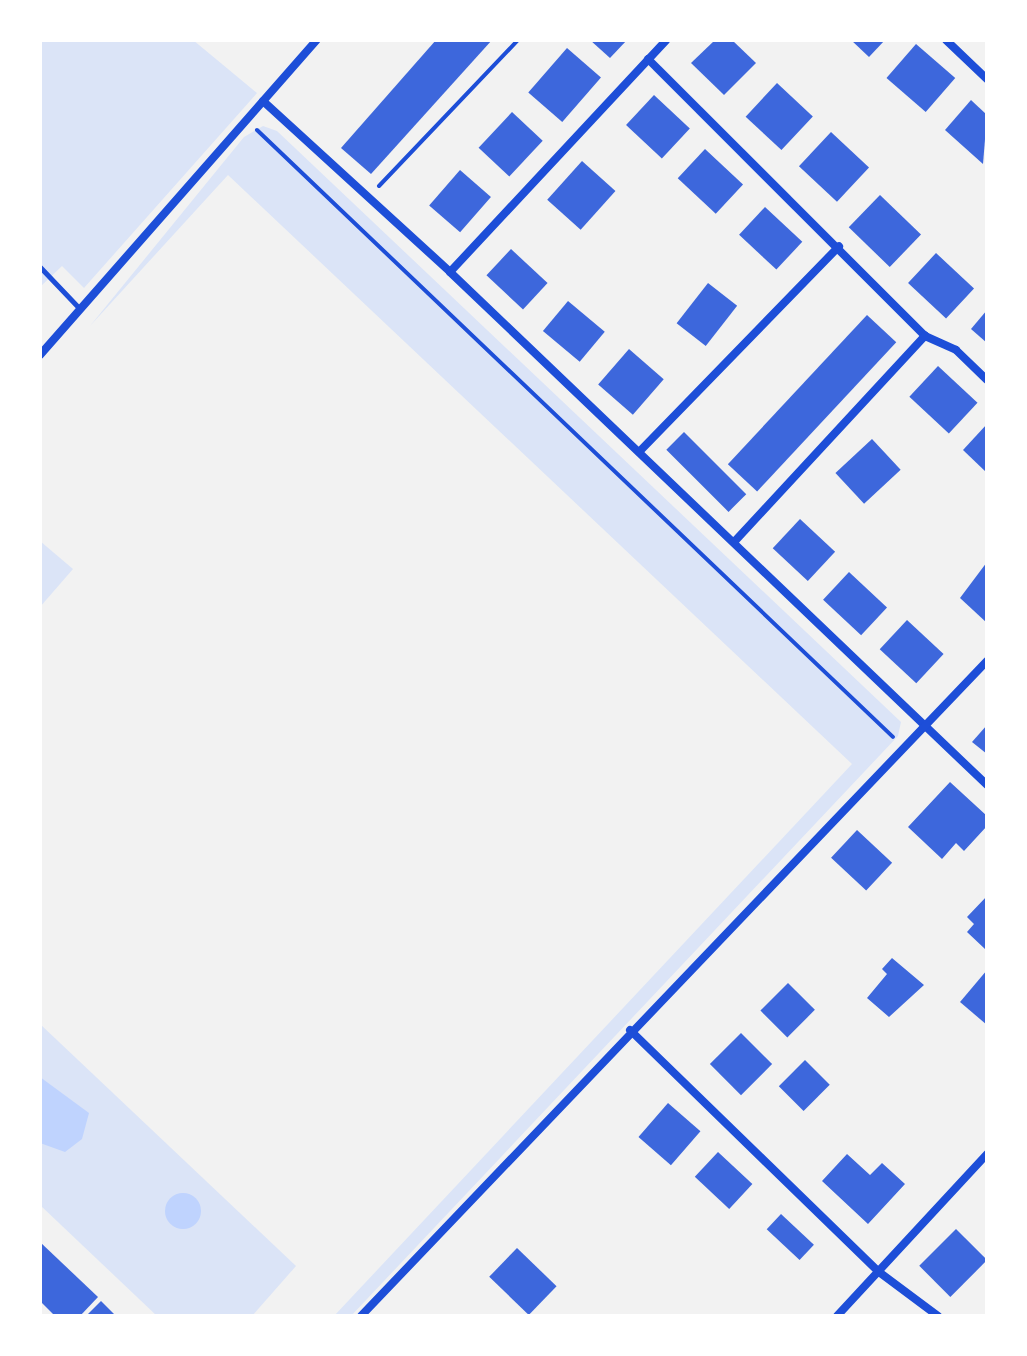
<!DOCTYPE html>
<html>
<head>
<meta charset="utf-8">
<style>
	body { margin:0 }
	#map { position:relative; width:1027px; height:1356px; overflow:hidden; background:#f2f2f2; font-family:"Public Sans",sans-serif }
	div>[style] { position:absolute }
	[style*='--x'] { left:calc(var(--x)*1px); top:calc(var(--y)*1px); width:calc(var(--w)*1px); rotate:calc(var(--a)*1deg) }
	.green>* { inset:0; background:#dbe4f7 }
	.water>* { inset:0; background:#bfd3fe }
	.round { border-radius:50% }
	.building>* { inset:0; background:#3d67dc; transform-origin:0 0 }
	.path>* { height:4px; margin:-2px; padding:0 2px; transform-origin:2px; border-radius:2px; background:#1d4ed8 }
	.service>* { height:5px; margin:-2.5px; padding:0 2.5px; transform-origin:2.5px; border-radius:2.5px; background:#1d4ed8 }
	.minor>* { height:8px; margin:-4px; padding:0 4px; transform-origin:4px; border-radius:4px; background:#1d4ed8 }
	span { translate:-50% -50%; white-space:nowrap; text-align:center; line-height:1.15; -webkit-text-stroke:6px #fff; paint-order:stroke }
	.frame { position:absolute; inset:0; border:42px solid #fff; pointer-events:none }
</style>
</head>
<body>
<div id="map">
	<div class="green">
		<div style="clip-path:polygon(40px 40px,193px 40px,257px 93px,84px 288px,62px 266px,40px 287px)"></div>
		<div style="clip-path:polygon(263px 126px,277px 131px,901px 722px,898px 736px,351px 1316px,334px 1316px,852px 764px,228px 175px,90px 326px,244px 137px)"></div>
		<div style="clip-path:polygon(40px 541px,73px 569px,40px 607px)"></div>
		<div style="clip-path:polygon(40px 1024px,296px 1266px,252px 1316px,157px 1316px,40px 1205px)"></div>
	</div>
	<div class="water">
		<div style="clip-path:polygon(40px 1077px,89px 1113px,82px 1139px,65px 1152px,40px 1143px)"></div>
		<div class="round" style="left:165px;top:1193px;width:36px;height:36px"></div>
	</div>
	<div class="building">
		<div style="clip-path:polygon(436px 40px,492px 40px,371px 174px,341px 148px)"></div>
		<div style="clip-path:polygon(590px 40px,627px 40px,610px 58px)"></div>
		<div style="clip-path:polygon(715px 40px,732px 40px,756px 63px,724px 95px,691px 63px)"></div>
		<div style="clip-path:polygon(851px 40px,885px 40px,869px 57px)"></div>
		<div style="left:916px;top:44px;width:52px;height:45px;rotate:41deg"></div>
		<div style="left:567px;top:48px;width:45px;height:59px;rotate:41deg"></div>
		<div style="left:777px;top:83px;width:49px;height:46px;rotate:43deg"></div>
		<div style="left:654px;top:95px;width:49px;height:41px;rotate:43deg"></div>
		<div style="clip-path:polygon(971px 100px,987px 115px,983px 164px,945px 130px)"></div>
		<div style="left:512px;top:112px;width:42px;height:49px;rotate:43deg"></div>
		<div style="left:831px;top:132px;width:52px;height:47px;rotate:43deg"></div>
		<div style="left:705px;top:149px;width:52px;height:40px;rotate:43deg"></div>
		<div style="left:582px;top:161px;width:45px;height:52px;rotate:42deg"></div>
		<div style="left:460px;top:170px;width:41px;height:47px;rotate:41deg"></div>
		<div style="left:880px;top:195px;width:57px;height:45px;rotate:44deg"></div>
		<div style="left:765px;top:207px;width:51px;height:38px;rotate:43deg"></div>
		<div style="left:511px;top:249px;width:50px;height:36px;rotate:43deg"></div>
		<div style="left:936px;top:253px;width:52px;height:41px;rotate:43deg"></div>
		<div style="left:708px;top:283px;width:37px;height:51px;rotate:38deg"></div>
		<div style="left:568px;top:301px;width:48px;height:39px;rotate:40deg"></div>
		<div style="clip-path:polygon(987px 310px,987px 343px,971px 329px)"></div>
		<div style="left:867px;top:315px;width:40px;height:204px;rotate:43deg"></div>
		<div style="left:629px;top:349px;width:46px;height:47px;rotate:41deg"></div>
		<div style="left:938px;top:366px;width:54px;height:42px;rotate:43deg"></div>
		<div style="clip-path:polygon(987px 424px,987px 473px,963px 450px)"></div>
		<div style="left:684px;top:432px;width:88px;height:25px;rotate:45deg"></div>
		<div style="left:872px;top:439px;width:42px;height:50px;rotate:47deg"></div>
		<div style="left:800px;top:519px;width:48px;height:40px;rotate:43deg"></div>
		<div style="clip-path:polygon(987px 562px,987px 623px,960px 598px)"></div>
		<div style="left:849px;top:572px;width:52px;height:38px;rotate:43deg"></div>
		<div style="left:907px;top:620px;width:50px;height:40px;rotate:43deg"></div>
		<div style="clip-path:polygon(987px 725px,987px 754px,972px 742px)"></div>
		<div style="clip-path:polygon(950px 782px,987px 816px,987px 826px,964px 851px,956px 843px,942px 859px,908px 827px)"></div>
		<div style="left:857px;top:830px;width:48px;height:38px;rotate:43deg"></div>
		<div style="clip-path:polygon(987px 896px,987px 947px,985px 949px,967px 932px,974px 924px,967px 917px)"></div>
		<div style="clip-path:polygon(892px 958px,924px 985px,889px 1017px,867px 998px,887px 974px,882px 969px)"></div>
		<div style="clip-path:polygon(987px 970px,987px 1025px,960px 1002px)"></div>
		<div style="left:788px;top:983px;width:38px;height:39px;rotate:45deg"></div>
		<div style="left:741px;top:1033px;width:44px;height:44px;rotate:45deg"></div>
		<div style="left:805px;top:1060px;width:35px;height:37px;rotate:45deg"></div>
		<div style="left:668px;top:1103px;width:43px;height:45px;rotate:41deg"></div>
		<div style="left:718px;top:1152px;width:47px;height:34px;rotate:43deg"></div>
		<div style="clip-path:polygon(847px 1154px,870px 1175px,882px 1163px,905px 1184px,868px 1224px,822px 1181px)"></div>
		<div style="left:781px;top:1214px;width:45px;height:21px;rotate:43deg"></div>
		<div style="left:956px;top:1229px;width:44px;height:52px;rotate:45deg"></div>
		<div style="clip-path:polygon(40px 1242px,98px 1297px,80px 1316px,55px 1316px,40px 1301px)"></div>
		<div style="left:517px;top:1248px;width:55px;height:40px;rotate:44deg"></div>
		<div style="clip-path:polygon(101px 1301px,116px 1316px,86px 1316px)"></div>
	</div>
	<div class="path">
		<div style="--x:257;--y:130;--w:879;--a:43.66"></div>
		<div style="--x:379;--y:186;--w:202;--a:-46.4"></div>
	</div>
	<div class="service">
		<div style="--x:40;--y:267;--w:58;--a:46.4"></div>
	</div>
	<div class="minor">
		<div style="--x:946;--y:40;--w:57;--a:43.6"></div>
		<div style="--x:648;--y:59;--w:392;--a:45"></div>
		<div style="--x:925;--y:336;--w:34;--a:24"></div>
		<div style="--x:956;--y:350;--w:43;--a:44.1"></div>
		<div style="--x:263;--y:101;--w:253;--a:42.4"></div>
		<div style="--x:450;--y:272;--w:743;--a:43.69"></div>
		<div style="--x:450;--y:272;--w:317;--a:-47"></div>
		<div style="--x:40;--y:355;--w:419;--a:-48.7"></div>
		<div style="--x:639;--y:452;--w:287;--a:-45.8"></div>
		<div style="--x:735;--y:541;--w:280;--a:-47.2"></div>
		<div style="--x:630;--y:1030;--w:347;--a:44.2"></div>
		<div style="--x:879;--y:1272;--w:74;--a:36.7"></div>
		<div style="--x:361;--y:1316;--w:906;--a:-46.3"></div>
		<div style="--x:837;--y:1316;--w:221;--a:-47.2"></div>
	</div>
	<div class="frame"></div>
</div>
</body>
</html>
